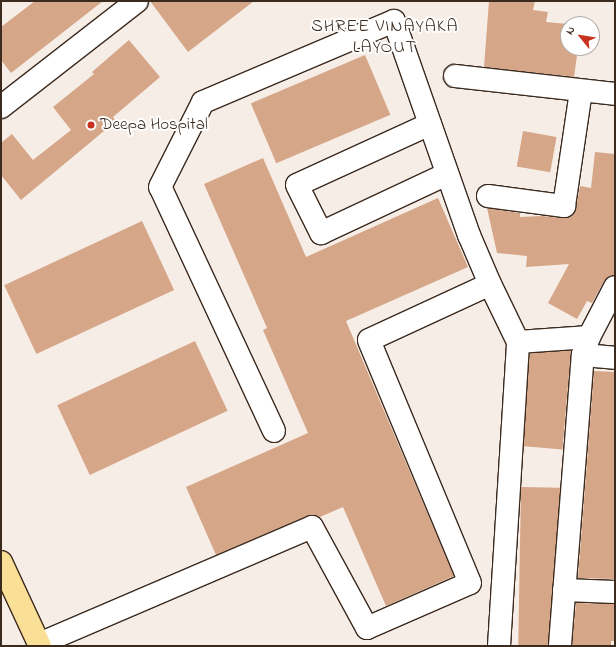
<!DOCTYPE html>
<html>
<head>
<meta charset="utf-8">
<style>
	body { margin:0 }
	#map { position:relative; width:616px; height:647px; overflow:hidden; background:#f7ede7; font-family:"Indie Flower",sans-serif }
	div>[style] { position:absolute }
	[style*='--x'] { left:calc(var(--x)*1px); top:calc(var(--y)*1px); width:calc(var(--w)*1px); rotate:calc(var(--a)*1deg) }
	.building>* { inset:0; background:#d6a688; transform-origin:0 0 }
	.roads { filter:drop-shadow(1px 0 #3b2a1e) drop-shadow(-1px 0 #3b2a1e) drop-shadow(0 1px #3b2a1e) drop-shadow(0 -1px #3b2a1e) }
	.minor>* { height:22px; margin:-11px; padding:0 11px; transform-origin:11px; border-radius:11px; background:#fff }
	.highway>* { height:22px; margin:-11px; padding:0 11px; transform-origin:11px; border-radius:11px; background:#fadf96 }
	.dots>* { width:11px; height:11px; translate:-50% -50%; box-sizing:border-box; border:2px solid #fff; border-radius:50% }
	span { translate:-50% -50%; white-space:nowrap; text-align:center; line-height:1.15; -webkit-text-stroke:4px #fff; paint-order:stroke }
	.poi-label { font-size:17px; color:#3b2a1e }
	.left { translate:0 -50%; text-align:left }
	.neighbourhood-label { font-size:18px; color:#3b2a1e; letter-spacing:1px }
	.frame { position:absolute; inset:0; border:2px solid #3b2a1e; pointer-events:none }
	.north { position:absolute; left:560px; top:16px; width:40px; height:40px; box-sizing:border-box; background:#fff; border:1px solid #b1aaa5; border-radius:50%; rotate:300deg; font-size:11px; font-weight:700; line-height:16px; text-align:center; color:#3b2a1e }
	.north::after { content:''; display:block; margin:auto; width:14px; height:18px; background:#c8321e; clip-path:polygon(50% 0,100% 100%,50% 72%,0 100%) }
</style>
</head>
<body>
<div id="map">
	<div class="building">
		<div style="clip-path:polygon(35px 1px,103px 1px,11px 73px,1px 60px,1px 27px)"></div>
		<div style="clip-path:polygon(150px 1px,254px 1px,188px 52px)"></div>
		<div style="clip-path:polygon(489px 1px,535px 1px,533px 10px,548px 12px,546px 22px,568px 24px,568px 48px,578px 48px,574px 77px,484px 67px)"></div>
		<div style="clip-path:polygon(129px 40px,160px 77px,113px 117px,116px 121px,21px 200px,1px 175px,1px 143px,12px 134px,33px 160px,71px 130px,53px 107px,94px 74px,92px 72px)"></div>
		<div style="left:365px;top:55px;width:65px;height:124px;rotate:67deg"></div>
		<div style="left:523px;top:131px;width:34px;height:36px;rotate:10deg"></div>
		<div style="clip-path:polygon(595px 152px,615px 154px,615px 275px,609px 276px,604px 281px,592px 303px,587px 301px,577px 319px,548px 303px,569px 264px,526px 267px,527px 256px,497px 253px,487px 208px,520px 213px,520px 217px,542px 216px,562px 218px,569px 217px,574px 214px,576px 208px,580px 186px,591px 188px)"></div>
		<div style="clip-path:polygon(263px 158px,306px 257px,438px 198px,468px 267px,346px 321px,454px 576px,386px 606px,343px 507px,320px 517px,313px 515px,307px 516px,216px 555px,186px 487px,308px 433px,263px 330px,267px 328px,204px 184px)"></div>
		<div style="left:142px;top:221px;width:76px;height:152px;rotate:65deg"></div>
		<div style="left:195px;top:341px;width:77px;height:152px;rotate:65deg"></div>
		<div style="left:571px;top:351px;width:99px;height:41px;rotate:95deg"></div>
		<div style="clip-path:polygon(594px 371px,615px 372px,615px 579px,578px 578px)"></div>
		<div style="left:521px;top:487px;width:39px;height:159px;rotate:1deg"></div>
		<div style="clip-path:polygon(576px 603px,615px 604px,615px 641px,611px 641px,611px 646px,572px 646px)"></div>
	</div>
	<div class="roads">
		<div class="minor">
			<div style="--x:455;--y:76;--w:161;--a:6.4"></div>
			<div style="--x:1;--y:107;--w:172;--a:-37.9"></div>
			<div style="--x:430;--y:124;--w:146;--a:155.4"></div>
			<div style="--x:297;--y:185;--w:54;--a:63.4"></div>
			<div style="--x:321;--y:233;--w:139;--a:-25.1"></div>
			<div style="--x:488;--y:196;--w:77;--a:7.5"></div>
			<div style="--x:564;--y:206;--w:116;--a:-81.6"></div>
			<div style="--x:583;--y:355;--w:32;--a:5"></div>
			<div style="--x:274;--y:431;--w:269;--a:-115"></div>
			<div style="--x:160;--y:187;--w:95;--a:-63.2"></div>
			<div style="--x:203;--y:102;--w:207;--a:-23"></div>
			<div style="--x:394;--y:21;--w:227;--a:70.7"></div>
			<div style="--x:469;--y:235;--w:53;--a:66.8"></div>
			<div style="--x:490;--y:284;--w:64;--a:64.2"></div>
			<div style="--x:564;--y:590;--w:51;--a:2.2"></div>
			<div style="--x:39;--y:644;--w:297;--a:-23.2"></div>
			<div style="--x:312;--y:527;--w:115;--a:61.4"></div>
			<div style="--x:367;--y:628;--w:112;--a:-23.6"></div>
			<div style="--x:470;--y:583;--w:263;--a:-112.6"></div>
			<div style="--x:369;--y:340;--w:133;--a:-24.8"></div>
			<div style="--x:560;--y:645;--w:291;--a:-85.5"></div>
			<div style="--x:583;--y:355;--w:19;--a:-72"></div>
			<div style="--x:589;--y:337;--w:56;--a:-62.5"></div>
			<div style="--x:499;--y:646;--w:305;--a:-86.4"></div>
			<div style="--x:518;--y:342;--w:71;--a:-4"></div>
		</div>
		<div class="highway">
			<div style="--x:1;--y:562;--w:93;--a:65.1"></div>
		</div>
	</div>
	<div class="dots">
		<div style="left:91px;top:125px;background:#c8321e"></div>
	</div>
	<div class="poi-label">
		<span class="left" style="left:100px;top:125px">Deepa Hospital</span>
	</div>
	<div class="neighbourhood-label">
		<span style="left:385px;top:38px">SHREE VINAYAKA<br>LAYOUT</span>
	</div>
	<div class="frame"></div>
	<div class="north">N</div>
</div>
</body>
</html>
